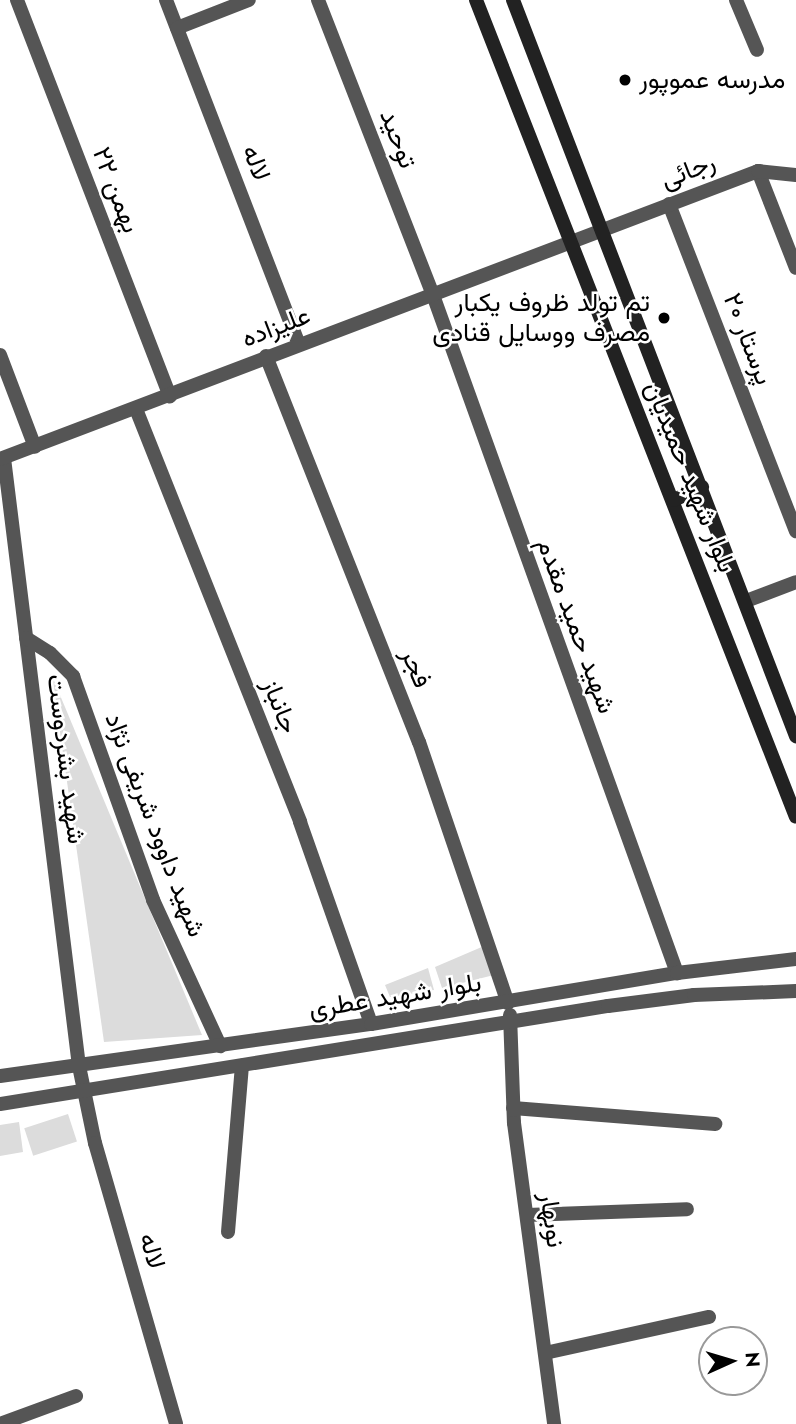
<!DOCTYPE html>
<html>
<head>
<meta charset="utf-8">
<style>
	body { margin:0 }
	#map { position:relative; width:796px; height:1424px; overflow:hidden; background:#fff; font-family:Jost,Vazirmatn,sans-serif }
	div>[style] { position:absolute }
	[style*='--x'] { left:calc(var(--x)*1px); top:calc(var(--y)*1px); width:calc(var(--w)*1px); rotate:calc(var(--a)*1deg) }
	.green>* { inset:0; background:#dcdcdc; transform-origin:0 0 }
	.minor>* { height:14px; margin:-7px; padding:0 7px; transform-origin:7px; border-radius:7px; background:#555 }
	.tertiary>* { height:14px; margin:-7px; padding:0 7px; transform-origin:7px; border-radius:7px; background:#555 }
	.secondary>* { height:14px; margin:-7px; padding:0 7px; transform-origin:7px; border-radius:7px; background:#222 }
	.dots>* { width:19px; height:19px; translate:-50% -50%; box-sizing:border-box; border:4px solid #fff; border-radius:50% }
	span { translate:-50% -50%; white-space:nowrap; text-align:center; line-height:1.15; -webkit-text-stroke:5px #fff; paint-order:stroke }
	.poi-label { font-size:26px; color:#000 }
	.left { translate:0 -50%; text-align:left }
	.right { translate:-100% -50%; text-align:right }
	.street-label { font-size:26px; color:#000 }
	.north { position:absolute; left:698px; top:1326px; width:70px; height:70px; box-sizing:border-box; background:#fff; border:2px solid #999; border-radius:50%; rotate:86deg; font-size:19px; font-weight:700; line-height:28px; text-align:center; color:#000 }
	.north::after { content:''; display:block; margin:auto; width:24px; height:32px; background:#000; clip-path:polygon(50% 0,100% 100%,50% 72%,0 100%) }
</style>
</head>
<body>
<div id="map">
	<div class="green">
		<div style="clip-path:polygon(52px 676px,202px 1035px,104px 1042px)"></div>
		<div style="clip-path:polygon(484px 946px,494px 975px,442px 988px,435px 967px)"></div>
		<div style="clip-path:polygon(428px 968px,434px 990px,390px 997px,385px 985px)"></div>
		<div style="left:68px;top:1114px;width:29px;height:46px;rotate:72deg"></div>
		<div style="clip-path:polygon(19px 1122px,23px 1152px,0 1156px,0 1125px)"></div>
	</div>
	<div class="minor">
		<div style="--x:17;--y:0;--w:425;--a:68.9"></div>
		<div style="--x:166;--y:0;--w:369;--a:68.9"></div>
		<div style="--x:318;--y:0;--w:317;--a:68.7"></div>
		<div style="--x:433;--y:295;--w:721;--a:70.21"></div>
		<div style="--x:736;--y:0;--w:54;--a:67.2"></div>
		<div style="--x:177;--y:28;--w:77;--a:-21.3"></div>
		<div style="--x:758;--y:171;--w:104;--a:68.6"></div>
		<div style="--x:669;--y:204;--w:351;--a:68.8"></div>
		<div style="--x:0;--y:355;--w:98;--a:69.2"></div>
		<div style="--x:266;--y:356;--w:415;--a:68.4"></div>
		<div style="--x:419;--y:742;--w:276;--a:71.2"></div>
		<div style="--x:136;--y:409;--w:444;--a:68.3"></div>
		<div style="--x:300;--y:822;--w:214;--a:70.6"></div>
		<div style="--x:4;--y:458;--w:613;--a:82.97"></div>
		<div style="--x:79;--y:1066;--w:79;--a:78.3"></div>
		<div style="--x:95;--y:1143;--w:292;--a:73.9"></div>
		<div style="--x:26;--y:638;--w:28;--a:32"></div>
		<div style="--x:50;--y:653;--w:33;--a:45"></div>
		<div style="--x:73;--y:676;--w:238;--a:70.3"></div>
		<div style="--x:153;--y:900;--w:161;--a:65.3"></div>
		<div style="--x:513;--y:1108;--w:203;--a:4.5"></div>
		<div style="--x:527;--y:1215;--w:160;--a:-2.1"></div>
		<div style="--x:228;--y:1232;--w:167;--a:-85.2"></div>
		<div style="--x:545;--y:1353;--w:168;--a:-12.4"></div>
		<div style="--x:0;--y:1424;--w:81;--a:-20.2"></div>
	</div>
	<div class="tertiary">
		<div style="--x:0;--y:459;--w:811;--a:-20.8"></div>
		<div style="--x:758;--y:171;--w:38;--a:6"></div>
		<div style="--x:746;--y:601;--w:53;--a:-20.8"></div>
		<div style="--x:510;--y:1015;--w:108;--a:87.9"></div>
		<div style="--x:514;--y:1123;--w:304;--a:82.4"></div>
		<div style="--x:0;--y:1076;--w:375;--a:-8"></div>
		<div style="--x:371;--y:1024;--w:310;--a:-9.5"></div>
		<div style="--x:677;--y:973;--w:120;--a:-6.7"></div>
		<div style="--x:0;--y:1104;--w:616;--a:-9.16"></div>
		<div style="--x:608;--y:1006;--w:87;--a:-7.3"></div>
		<div style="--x:694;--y:995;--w:102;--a:-2.2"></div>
	</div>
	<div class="secondary">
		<div style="--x:476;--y:0;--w:877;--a:68.61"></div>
		<div style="--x:513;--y:0;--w:789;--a:68.97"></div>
		<div style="--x:674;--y:500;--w:31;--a:-25"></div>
	</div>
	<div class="dots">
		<div style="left:625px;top:80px;background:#000"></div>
		<div style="left:664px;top:318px;background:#000"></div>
	</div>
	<div class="poi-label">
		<span class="left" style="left:639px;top:80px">مدرسه عموپور</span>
		<span class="right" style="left:650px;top:318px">تم تولد ظروف یکبار<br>مصرف ووسایل قنادی</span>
	</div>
	<div class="street-label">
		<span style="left:398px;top:139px;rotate:69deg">توحید</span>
		<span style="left:256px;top:163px;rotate:69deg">لاله</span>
		<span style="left:688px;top:171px;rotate:-21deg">رجائی</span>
		<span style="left:116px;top:190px;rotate:69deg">۲۲ بهمن</span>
		<span style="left:276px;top:327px;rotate:-21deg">علیزاده</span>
		<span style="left:748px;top:339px;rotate:69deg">پرستار ۲۰</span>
		<span style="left:690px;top:477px;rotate:68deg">بلوار شهید حمیدیان</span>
		<span style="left:576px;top:626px;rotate:70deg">شهید حمید مقدم</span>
		<span style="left:416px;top:668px;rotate:68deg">فجر</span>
		<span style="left:280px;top:706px;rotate:68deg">جانباز</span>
		<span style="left:66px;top:759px;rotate:83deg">شهید بشردوست</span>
		<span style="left:155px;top:825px;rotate:69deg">شهید داوود شریفی نژاد</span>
		<span style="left:395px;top:996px;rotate:-9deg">بلوار شهید عطری</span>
		<span style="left:552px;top:1220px;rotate:82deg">نوبهار</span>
		<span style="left:152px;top:1251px;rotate:74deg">لاله</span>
	</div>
	<div class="north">N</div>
</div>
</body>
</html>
